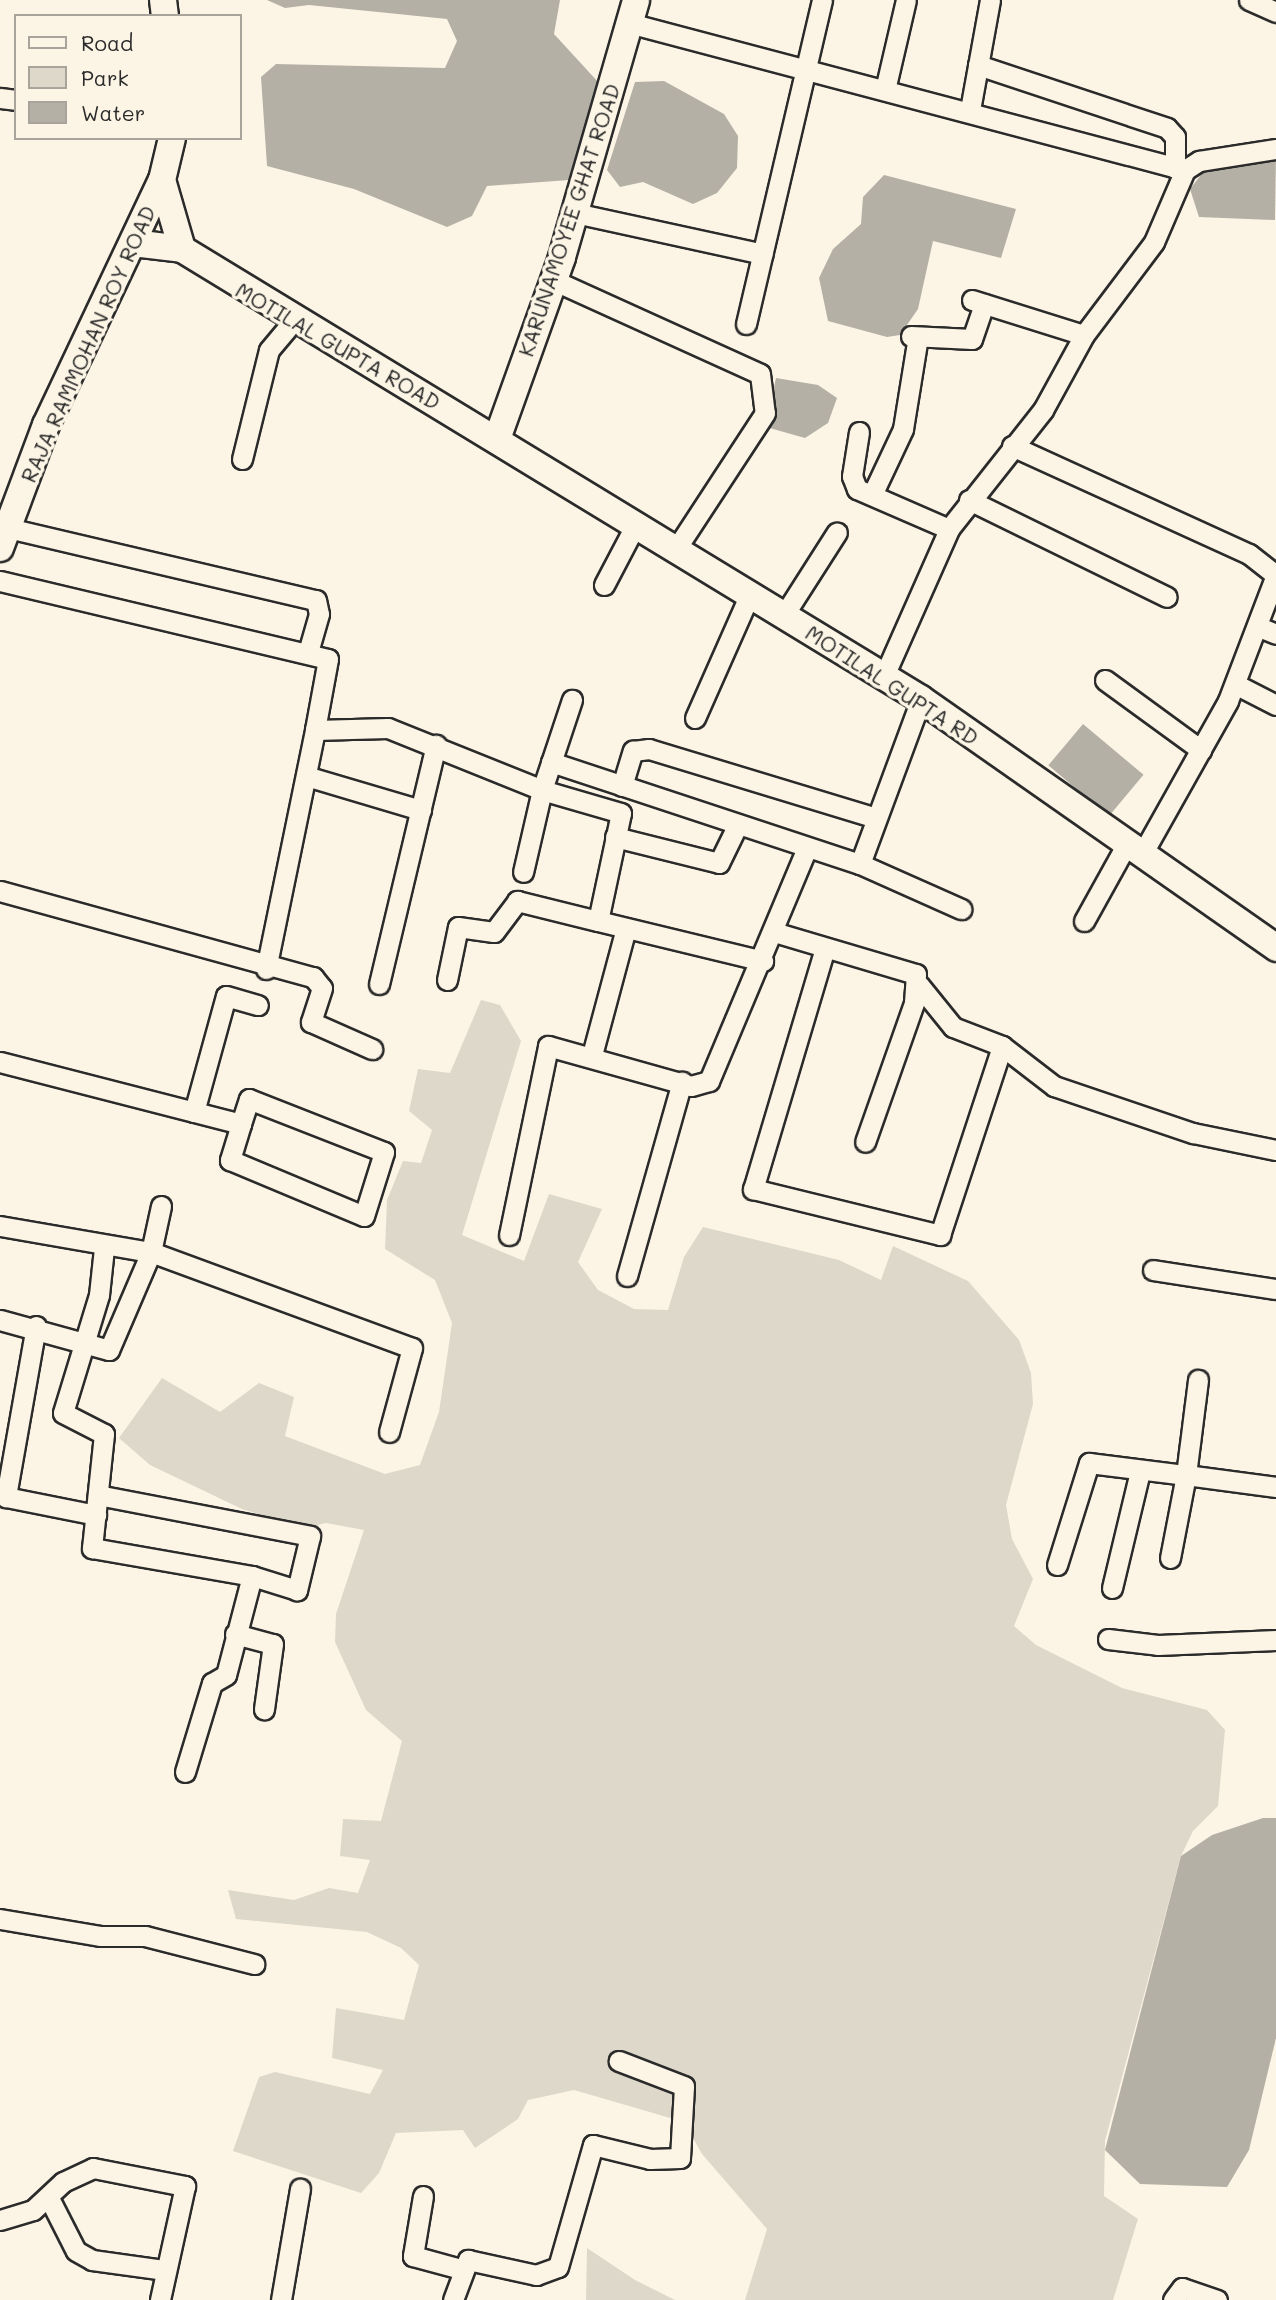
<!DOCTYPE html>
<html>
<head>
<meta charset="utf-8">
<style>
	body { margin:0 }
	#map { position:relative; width:1276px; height:2300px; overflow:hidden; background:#fcf5e5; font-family:Mali,sans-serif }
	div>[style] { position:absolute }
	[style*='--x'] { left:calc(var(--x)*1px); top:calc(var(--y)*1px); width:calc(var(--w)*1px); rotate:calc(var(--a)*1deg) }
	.green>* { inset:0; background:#ded8ca }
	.water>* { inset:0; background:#b4b0a5; transform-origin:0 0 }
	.roads { filter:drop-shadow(2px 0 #2b2b2b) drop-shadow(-2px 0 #2b2b2b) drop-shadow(0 2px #2b2b2b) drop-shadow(0 -2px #2b2b2b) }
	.street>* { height:19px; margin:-9.5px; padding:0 9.5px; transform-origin:9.5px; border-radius:9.5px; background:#fcf5e5 }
	.secondary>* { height:26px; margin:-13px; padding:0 13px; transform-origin:13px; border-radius:13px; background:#fcf5e5 }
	span { translate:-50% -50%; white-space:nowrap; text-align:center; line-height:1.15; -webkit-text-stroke:7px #fcf5e5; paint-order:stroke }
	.street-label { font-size:21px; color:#2b2b2b }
	.legend { position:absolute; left:14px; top:14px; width:228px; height:126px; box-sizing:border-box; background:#fcf5e5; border:2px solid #a8a49b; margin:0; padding:9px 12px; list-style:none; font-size:21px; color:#2b2b2b }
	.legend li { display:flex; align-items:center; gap:14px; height:35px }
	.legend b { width:35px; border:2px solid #a8a49b }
</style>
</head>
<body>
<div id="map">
	<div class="green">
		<div style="clip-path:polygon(481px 1000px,500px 1005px,521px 1041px,462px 1235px,524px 1261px,549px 1194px,602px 1209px,578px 1262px,598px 1290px,634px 1309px,668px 1310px,684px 1257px,703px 1227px,839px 1260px,881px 1280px,893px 1246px,968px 1281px,1019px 1340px,1031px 1373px,1033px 1404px,1006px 1505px,1012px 1539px,1033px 1579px,1014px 1626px,1036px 1645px,1122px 1688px,1207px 1710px,1225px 1730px,1218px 1806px,1193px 1831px,1181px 1856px,1105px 2141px,1104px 2196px,1138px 2219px,1113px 2300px,745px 2300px,767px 2229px,702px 2154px,684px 2122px,574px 2090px,528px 2100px,518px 2119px,475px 2148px,463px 2130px,396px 2133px,379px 2173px,361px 2193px,233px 2151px,259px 2077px,275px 2072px,370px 2094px,383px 2070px,332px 2058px,336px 2008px,404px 2020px,419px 1965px,401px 1948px,367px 1932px,236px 1919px,228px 1890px,294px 1900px,329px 1888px,358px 1893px,370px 1860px,340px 1856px,343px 1819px,381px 1821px,402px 1741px,366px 1710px,335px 1642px,336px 1614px,364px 1530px,326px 1523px,304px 1528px,242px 1509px,150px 1465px,119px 1438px,162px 1378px,220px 1412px,259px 1383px,294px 1397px,285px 1436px,385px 1474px,420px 1465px,439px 1412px,452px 1323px,435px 1280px,385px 1249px,387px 1200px,403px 1161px,421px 1163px,432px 1130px,409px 1111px,418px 1069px,450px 1073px)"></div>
		<div style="clip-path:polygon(587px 2248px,635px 2280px,675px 2300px,586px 2300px)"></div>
	</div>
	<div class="water">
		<div style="clip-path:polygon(267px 0,560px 0,554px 34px,599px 83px,569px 180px,487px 186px,472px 216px,447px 227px,354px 189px,267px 166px,261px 77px,276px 64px,445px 68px,457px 41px,447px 19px,309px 5px,285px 8px)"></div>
		<div style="clip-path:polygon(664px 81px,724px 114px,738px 136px,737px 168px,717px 193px,693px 204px,643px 182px,620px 187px,607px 170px,635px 82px)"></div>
		<div style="clip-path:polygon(1276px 155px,1275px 220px,1199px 217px,1190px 189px,1204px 171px)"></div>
		<div style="clip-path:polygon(884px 175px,1016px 209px,1001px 258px,933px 241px,918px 309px,900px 335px,887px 337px,828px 321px,819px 278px,833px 249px,861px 224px,863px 197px)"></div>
		<div style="clip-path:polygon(776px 378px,818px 385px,837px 398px,828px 423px,805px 438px,766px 427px)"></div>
		<div style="left:1083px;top:724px;width:79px;height:54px;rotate:40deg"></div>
		<div style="clip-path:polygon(1263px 1818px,1276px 1818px,1276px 2038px,1249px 2150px,1227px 2187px,1140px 2184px,1105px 2150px,1181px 1856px,1212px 1835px)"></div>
	</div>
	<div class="roads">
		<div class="street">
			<div style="--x:1249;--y:0;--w:30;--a:24"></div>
			<div style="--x:629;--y:23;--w:575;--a:14.81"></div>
			<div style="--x:978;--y:65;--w:199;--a:18.4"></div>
			<div style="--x:1167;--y:128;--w:12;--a:48"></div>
			<div style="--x:1175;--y:137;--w:31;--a:90"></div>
			<div style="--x:885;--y:90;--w:92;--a:-76.9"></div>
			<div style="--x:0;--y:98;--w:16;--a:7"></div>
			<div style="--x:970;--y:110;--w:112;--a:-79.7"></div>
			<div style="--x:575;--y:213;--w:192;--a:12.3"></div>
			<div style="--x:553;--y:280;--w:227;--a:24.4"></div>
			<div style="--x:760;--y:374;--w:39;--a:83"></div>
			<div style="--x:765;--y:413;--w:163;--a:123.2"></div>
			<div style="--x:972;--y:300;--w:117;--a:17.4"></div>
			<div style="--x:746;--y:324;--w:333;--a:-76.8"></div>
			<div style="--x:911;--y:336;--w:61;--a:2.8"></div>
			<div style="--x:972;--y:339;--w:37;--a:-71"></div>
			<div style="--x:859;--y:432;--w:45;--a:99"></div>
			<div style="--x:852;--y:476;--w:14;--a:69"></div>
			<div style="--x:857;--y:489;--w:100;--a:23.5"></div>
			<div style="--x:1012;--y:446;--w:260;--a:24.5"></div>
			<div style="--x:1249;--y:554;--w:34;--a:38"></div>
			<div style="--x:1276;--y:575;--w:135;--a:110.9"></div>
			<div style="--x:1228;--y:701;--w:178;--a:119.3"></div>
			<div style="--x:242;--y:459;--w:112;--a:-76.1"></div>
			<div style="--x:269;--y:350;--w:39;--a:-50"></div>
			<div style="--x:872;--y:495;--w:73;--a:-64.8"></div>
			<div style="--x:903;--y:429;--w:87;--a:-80.8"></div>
			<div style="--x:969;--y:500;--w:220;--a:26.1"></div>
			<div style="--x:8;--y:528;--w:316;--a:13.2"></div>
			<div style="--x:316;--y:600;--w:14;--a:78"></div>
			<div style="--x:319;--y:614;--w:40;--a:106"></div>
			<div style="--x:0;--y:581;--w:337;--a:13.4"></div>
			<div style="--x:328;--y:659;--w:72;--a:100.4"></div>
			<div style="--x:315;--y:730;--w:73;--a:-1.6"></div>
			<div style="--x:388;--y:728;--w:166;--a:21.9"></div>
			<div style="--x:542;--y:790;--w:84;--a:103"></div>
			<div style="--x:604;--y:585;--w:69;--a:-62.3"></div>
			<div style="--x:784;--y:615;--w:98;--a:-57.4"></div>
			<div style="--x:1259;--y:627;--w:18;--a:22"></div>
			<div style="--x:884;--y:676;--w:161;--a:-66.1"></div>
			<div style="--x:949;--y:529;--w:152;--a:-51.7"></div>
			<div style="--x:1043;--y:410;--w:85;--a:-61.3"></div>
			<div style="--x:1084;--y:335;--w:116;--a:-53"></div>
			<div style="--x:1154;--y:242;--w:78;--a:-66.7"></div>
			<div style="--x:1185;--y:170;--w:17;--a:-33"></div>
			<div style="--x:1199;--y:161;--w:78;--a:-8.9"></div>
			<div style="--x:1105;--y:680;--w:119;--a:36.1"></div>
			<div style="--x:1235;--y:684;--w:46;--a:27.1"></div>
			<div style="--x:695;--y:718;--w:136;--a:-66.1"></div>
			<div style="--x:551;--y:762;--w:325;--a:18.3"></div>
			<div style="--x:860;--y:864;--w:111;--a:24"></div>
			<div style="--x:306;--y:776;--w:120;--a:16.5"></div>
			<div style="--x:622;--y:786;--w:37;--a:-73"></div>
			<div style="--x:633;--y:751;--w:16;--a:-7"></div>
			<div style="--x:649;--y:749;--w:237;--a:16.9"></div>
			<div style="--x:615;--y:837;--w:107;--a:14"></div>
			<div style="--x:719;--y:863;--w:43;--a:-64"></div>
			<div style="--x:860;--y:864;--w:176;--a:-69.7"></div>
			<div style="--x:0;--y:891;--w:325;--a:15.4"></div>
			<div style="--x:313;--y:977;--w:14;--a:51"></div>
			<div style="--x:322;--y:988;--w:36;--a:108"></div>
			<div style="--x:311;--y:1022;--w:67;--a:23.9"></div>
			<div style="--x:598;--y:921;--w:170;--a:13.6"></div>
			<div style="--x:1084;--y:921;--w:85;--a:-61"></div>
			<div style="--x:774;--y:932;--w:148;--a:16.5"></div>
			<div style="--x:916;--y:974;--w:29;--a:94"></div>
			<div style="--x:914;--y:1003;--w:147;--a:109.4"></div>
			<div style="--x:825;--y:948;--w:252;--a:106.6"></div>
			<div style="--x:753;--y:1189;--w:193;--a:13.8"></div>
			<div style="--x:940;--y:1235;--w:199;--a:-71.8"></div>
			<div style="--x:266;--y:969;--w:244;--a:-78.4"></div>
			<div style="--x:447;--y:980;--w:54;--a:-78.3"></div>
			<div style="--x:458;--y:927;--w:36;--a:8"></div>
			<div style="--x:494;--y:932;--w:39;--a:-53"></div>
			<div style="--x:517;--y:901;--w:83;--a:13.9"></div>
			<div style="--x:598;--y:921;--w:110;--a:-78"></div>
			<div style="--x:621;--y:813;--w:82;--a:-163.8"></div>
			<div style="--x:542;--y:790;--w:95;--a:-71.6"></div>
			<div style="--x:379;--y:984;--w:246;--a:-76.6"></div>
			<div style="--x:919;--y:985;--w:54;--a:51"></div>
			<div style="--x:953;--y:1027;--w:53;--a:21.2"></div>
			<div style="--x:1002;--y:1046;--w:66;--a:37.6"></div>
			<div style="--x:1054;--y:1086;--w:147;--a:18.7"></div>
			<div style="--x:1193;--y:1133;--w:85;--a:11.6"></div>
			<div style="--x:592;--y:1055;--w:131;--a:-75"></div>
			<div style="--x:0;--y:1062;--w:249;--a:14.4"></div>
			<div style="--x:241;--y:1124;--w:38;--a:107"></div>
			<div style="--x:230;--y:1160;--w:145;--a:22.7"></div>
			<div style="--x:364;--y:1216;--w:67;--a:-72.6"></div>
			<div style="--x:384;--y:1152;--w:145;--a:-158.6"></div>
			<div style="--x:249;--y:1099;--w:26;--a:108"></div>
			<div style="--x:194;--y:1112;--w:120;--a:-74.6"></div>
			<div style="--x:226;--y:996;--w:33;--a:16"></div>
			<div style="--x:0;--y:1226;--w:153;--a:9.8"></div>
			<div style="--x:151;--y:1252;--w:47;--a:-77.7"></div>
			<div style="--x:509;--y:1235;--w:193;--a:-78.3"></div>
			<div style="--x:548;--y:1046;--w:148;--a:15.6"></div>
			<div style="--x:691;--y:1086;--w:19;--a:-16"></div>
			<div style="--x:709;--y:1081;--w:253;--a:-67.2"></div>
			<div style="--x:104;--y:1248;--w:47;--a:96.1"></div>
			<div style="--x:99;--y:1295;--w:123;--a:107"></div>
			<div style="--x:63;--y:1413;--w:46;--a:27.1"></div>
			<div style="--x:104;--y:1434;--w:115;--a:96"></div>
			<div style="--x:92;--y:1548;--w:162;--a:9.9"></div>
			<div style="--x:252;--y:1576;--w:102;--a:104.7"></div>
			<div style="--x:226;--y:1675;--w:16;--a:150"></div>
			<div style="--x:212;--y:1683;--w:93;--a:106.9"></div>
			<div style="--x:1153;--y:1270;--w:124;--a:8.8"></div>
			<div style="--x:627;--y:1276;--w:202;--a:-74.2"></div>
			<div style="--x:0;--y:1320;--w:113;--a:15.4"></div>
			<div style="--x:109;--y:1350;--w:107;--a:-66.8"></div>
			<div style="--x:151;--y:1252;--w:278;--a:20.2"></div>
			<div style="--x:412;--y:1348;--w:87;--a:105.3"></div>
			<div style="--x:36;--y:1326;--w:174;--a:100"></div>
			<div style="--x:6;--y:1497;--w:92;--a:11.3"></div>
			<div style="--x:98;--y:1495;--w:216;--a:10.9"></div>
			<div style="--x:310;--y:1536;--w:56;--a:103.5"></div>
			<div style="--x:297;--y:1590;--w:47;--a:-162.7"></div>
			<div style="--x:1170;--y:1558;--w:85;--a:-79.1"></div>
			<div style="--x:1186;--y:1475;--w:91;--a:7.6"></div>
			<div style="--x:1057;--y:1565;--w:107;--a:-72.6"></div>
			<div style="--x:1089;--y:1463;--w:98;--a:7.1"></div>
			<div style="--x:1186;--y:1475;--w:96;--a:-82.8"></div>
			<div style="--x:1112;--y:1588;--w:120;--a:-76.5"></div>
			<div style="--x:235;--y:1634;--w:39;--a:15"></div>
			<div style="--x:273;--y:1644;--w:66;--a:97.9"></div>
			<div style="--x:1108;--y:1639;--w:50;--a:6.8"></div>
			<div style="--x:1158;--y:1645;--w:118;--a:-2.4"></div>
			<div style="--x:0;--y:1919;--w:101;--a:9.6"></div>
			<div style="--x:100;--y:1936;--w:45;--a:0"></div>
			<div style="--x:145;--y:1936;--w:113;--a:14.4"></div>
			<div style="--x:423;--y:2196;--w:61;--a:99.5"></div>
			<div style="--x:413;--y:2256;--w:50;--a:15.2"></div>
			<div style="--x:49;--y:2198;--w:59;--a:63"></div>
			<div style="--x:76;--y:2251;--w:18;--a:29"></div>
			<div style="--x:92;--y:2260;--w:74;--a:7.8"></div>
			<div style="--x:0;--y:2220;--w:34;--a:-17"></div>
			<div style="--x:33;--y:2210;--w:41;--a:-43"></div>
			<div style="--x:63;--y:2182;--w:33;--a:-25"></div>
			<div style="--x:93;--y:2168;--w:94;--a:11.1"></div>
			<div style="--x:185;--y:2186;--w:117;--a:102.4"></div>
			<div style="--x:281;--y:2300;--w:113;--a:-80.3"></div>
			<div style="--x:453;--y:2300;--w:43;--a:-69.4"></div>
			<div style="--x:468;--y:2260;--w:70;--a:12.4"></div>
			<div style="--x:536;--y:2275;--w:23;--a:-20"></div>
			<div style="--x:558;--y:2267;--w:127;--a:-74"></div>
			<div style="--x:593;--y:2145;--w:59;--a:13.8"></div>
			<div style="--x:650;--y:2159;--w:30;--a:-2"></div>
			<div style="--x:680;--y:2158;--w:72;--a:-86.8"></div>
			<div style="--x:684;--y:2086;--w:70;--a:-159"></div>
			<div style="--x:1173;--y:2300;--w:15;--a:-53"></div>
			<div style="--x:1182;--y:2288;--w:37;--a:19"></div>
		</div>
		<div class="secondary">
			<div style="--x:163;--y:0;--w:16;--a:83"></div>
			<div style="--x:162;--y:180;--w:72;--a:73.8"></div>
			<div style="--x:133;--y:243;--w:49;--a:7"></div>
			<div style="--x:182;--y:249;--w:865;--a:31.34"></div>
			<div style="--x:921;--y:699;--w:434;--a:35"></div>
			<div style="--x:497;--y:439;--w:193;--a:-70.3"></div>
			<div style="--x:562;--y:257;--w:267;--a:-73.9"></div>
			<div style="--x:0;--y:548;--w:131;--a:-69.5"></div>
			<div style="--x:46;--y:425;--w:271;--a:-64.7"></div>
			<div style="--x:162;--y:180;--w:43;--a:-76.6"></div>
		</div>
	</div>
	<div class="street-label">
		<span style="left:569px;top:220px;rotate:-72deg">KARUNAMOYEE GHAT ROAD</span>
		<span style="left:88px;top:344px;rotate:-66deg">RAJA RAMMOHAN ROY ROAD</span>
		<span style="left:338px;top:346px;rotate:30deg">MOTILAL GUPTA ROAD</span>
		<span style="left:892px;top:685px;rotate:33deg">MOTILAL GUPTA RD</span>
	</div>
	<ul class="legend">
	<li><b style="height:9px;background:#fcf5e5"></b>Road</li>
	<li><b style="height:19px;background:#ded8ca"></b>Park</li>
	<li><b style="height:19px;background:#b4b0a5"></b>Water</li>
	</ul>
</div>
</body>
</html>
